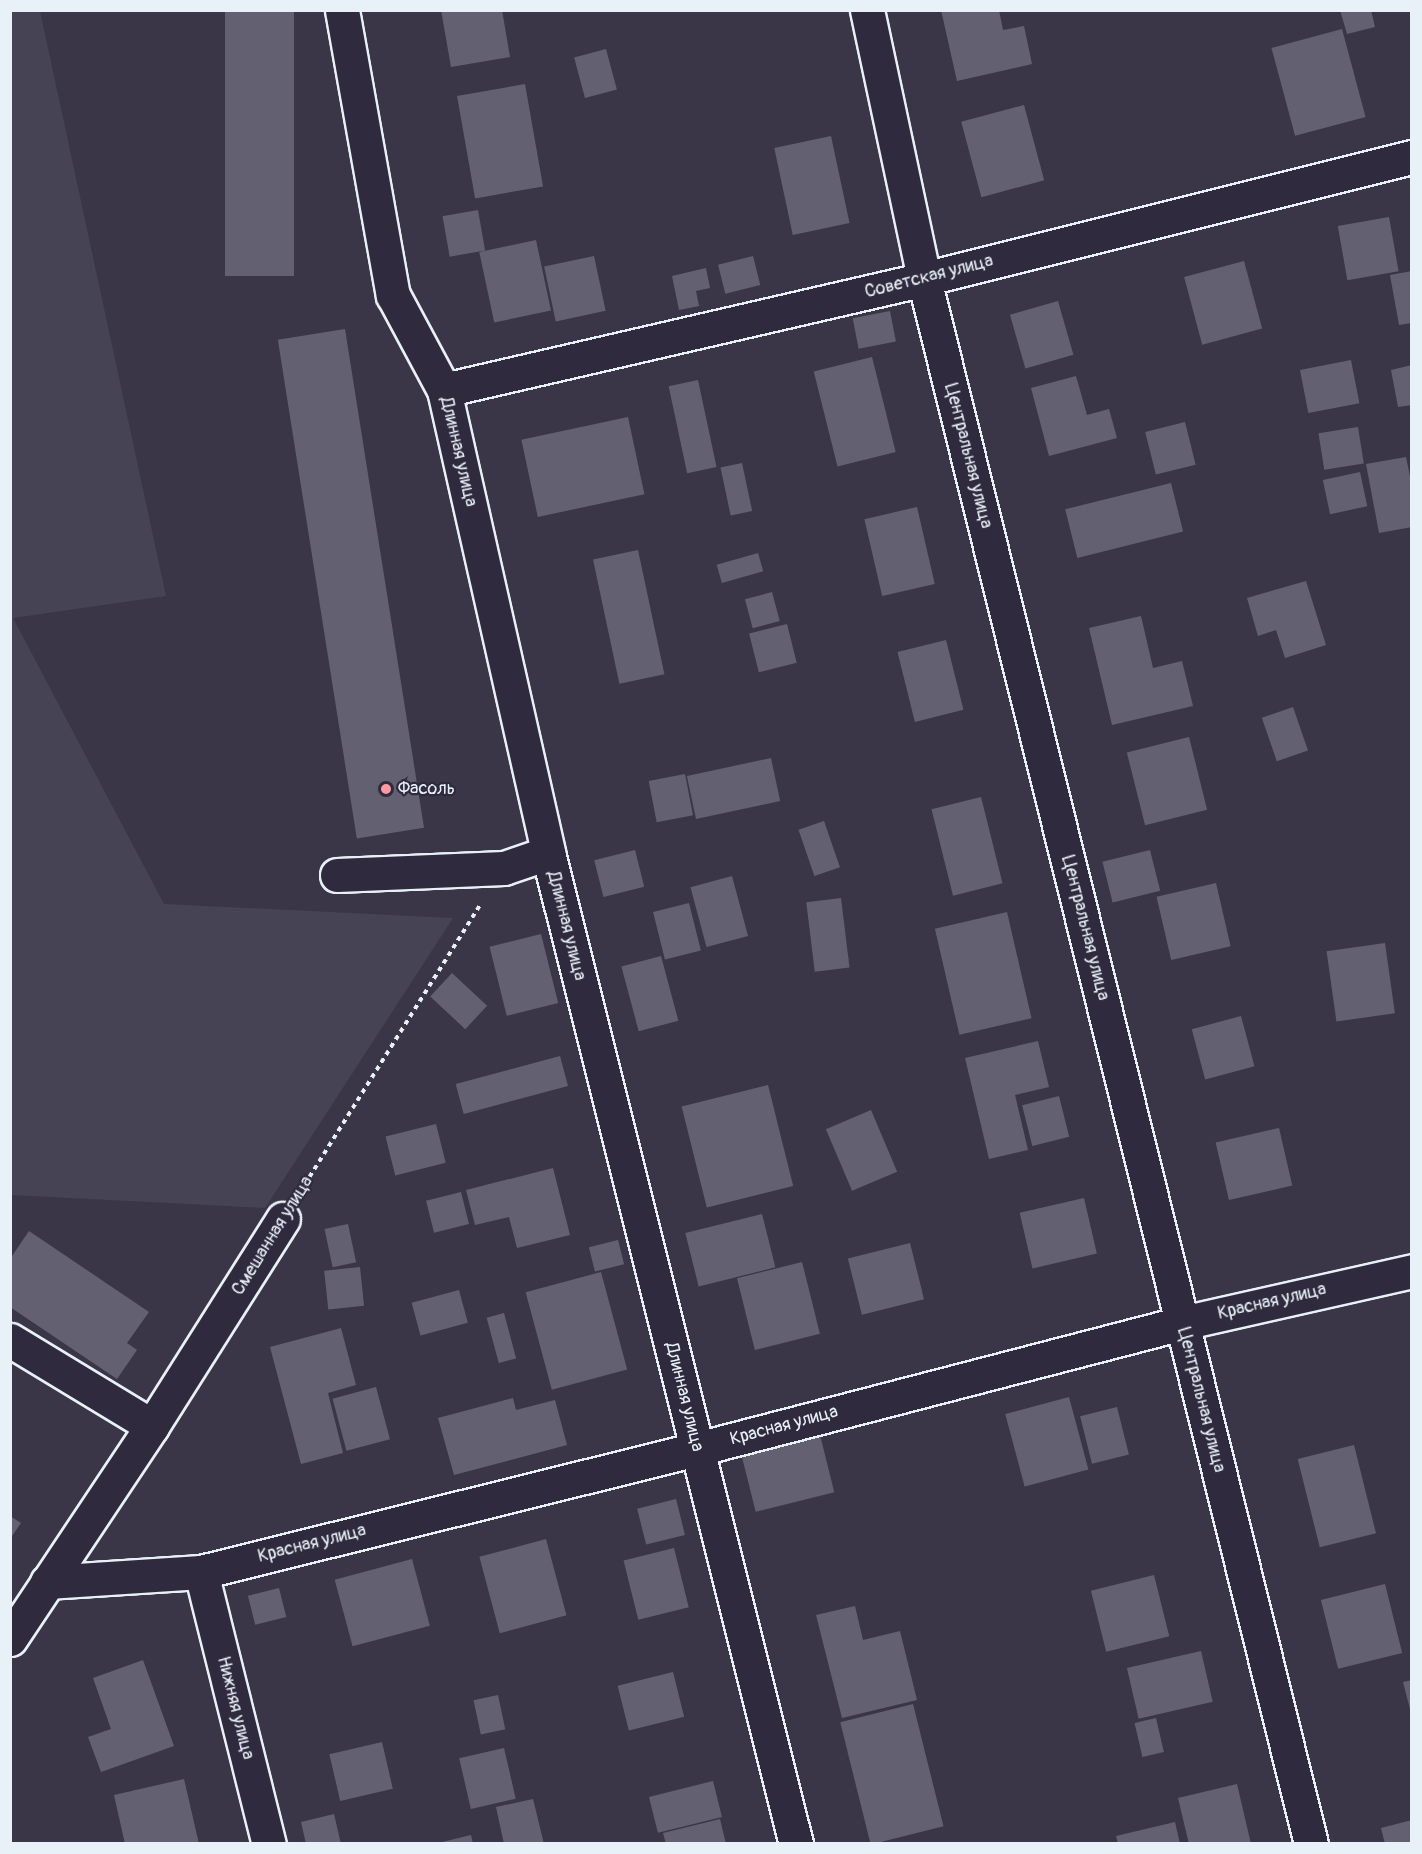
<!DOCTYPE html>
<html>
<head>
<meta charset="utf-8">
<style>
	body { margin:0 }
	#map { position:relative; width:1422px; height:1854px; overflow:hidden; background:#3a3648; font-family:Pangolin,sans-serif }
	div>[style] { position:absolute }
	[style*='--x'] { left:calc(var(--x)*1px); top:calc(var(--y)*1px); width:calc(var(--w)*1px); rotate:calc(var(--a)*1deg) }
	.built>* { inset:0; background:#464354 }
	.building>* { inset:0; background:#636171; transform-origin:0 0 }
	.path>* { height:4px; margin-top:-2px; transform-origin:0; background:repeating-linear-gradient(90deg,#e8f1f8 0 4.5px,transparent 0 9px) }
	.roads { filter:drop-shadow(2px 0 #e8f1f8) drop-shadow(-2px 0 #e8f1f8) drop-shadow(0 2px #e8f1f8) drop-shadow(0 -2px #e8f1f8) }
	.minor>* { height:33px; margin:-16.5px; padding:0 16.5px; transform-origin:16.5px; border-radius:16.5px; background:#2f2a3d }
	.dots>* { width:16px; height:16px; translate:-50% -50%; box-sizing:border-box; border:3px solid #2f2a3d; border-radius:50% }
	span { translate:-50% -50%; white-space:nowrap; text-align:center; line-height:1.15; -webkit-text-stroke:4.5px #2f2a3d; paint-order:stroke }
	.street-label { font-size:18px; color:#e8f1f8 }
	.poi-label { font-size:18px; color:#e8f1f8 }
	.left { translate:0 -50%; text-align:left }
	.frame { position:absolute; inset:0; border:12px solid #e8f1f8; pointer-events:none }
</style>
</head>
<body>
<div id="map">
	<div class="built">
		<div style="clip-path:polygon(10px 11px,40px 11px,166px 596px,13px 618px,164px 904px,453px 918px,265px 1208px,11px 1195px)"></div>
	</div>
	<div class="building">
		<div style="left:225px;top:10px;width:69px;height:266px"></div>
		<div style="clip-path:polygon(441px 10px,502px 10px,510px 57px,451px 67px)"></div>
		<div style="clip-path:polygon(941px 10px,999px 10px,1003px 30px,1024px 26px,1032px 64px,957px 81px)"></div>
		<div style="clip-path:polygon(1340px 10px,1371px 10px,1375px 27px,1347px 34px)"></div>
		<div style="left:1342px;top:29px;width:91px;height:73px;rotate:75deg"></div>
		<div style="left:606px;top:49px;width:42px;height:33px;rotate:75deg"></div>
		<div style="left:525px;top:84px;width:104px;height:69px;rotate:80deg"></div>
		<div style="left:1024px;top:105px;width:78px;height:65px;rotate:75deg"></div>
		<div style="left:831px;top:136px;width:89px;height:58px;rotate:78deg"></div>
		<div style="left:478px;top:210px;width:41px;height:36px;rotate:80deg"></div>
		<div style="left:1389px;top:217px;width:55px;height:52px;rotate:80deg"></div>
		<div style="left:536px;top:240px;width:72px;height:58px;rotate:78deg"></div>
		<div style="left:594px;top:256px;width:56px;height:51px;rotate:78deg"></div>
		<div style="left:753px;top:256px;width:30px;height:36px;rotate:76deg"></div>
		<div style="left:1244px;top:261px;width:70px;height:62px;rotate:75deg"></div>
		<div style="clip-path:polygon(706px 268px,710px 288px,696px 291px,699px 306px,679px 310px,672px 276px)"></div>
		<div style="clip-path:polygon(1412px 271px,1412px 323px,1399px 325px,1390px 275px)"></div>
		<div style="left:1058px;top:301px;width:56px;height:50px;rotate:74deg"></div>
		<div style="left:890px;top:311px;width:31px;height:38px;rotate:79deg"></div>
		<div style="left:345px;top:329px;width:505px;height:68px;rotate:81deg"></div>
		<div style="left:872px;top:357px;width:98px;height:60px;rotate:76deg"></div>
		<div style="left:1351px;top:360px;width:44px;height:52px;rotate:79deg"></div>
		<div style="clip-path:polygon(1412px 365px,1412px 405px,1398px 407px,1391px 370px)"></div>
		<div style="clip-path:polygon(1076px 376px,1087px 415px,1109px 409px,1117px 438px,1049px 456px,1031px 388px)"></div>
		<div style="left:698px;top:380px;width:89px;height:30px;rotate:78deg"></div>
		<div style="left:628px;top:417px;width:79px;height:109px;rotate:78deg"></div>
		<div style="left:1185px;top:422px;width:44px;height:41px;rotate:76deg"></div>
		<div style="left:1358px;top:427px;width:37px;height:40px;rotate:81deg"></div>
		<div style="clip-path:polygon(1406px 457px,1412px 486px,1412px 527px,1379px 533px,1366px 464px)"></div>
		<div style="left:742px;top:463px;width:49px;height:22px;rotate:78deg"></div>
		<div style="left:1360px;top:472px;width:35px;height:38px;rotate:78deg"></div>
		<div style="left:1171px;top:483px;width:50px;height:109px;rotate:76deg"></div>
		<div style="left:917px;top:507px;width:79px;height:54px;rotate:77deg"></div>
		<div style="left:638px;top:550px;width:127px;height:46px;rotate:78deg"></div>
		<div style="left:758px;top:553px;width:19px;height:43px;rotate:74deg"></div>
		<div style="clip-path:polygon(1306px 581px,1326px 645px,1285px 658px,1276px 630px,1258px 636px,1247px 598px)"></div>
		<div style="left:772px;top:592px;width:30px;height:28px;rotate:75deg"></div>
		<div style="clip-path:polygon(1141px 616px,1153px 668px,1182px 661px,1193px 706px,1112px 725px,1089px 628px)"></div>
		<div style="left:787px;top:624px;width:40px;height:39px;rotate:76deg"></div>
		<div style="left:946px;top:640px;width:72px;height:50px;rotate:76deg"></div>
		<div style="left:1293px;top:707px;width:46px;height:33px;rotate:71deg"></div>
		<div style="left:1189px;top:737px;width:75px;height:64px;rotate:76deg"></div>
		<div style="left:771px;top:758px;width:44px;height:86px;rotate:78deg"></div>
		<div style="left:685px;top:774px;width:42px;height:37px;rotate:79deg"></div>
		<div style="left:981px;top:797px;width:89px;height:51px;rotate:76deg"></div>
		<div style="left:824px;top:821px;width:49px;height:27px;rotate:71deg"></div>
		<div style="left:635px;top:850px;width:38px;height:42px;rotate:76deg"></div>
		<div style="left:1150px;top:850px;width:42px;height:49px;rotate:76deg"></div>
		<div style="left:732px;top:876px;width:62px;height:43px;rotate:75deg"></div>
		<div style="left:1216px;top:883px;width:65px;height:61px;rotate:77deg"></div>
		<div style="left:841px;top:898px;width:70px;height:35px;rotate:83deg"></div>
		<div style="left:689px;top:903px;width:49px;height:37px;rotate:76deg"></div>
		<div style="left:1007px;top:912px;width:109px;height:74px;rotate:77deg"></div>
		<div style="left:541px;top:934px;width:71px;height:53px;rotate:76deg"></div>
		<div style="left:1385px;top:943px;width:71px;height:59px;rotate:82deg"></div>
		<div style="left:661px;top:956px;width:67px;height:41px;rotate:75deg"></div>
		<div style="left:452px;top:973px;width:48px;height:32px;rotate:43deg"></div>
		<div style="left:1241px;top:1016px;width:52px;height:51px;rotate:75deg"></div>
		<div style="clip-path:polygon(1038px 1041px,1049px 1087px,1015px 1095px,1028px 1150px,989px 1159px,965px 1058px)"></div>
		<div style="left:560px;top:1056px;width:31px;height:108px;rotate:75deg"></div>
		<div style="left:768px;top:1085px;width:104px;height:89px;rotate:76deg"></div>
		<div style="left:1059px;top:1096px;width:42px;height:38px;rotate:76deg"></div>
		<div style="left:871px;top:1110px;width:67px;height:49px;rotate:67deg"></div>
		<div style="left:436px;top:1124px;width:40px;height:52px;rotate:76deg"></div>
		<div style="left:1279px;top:1128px;width:59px;height:65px;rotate:77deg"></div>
		<div style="clip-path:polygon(553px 1168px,570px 1235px,517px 1248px,509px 1217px,475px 1225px,466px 1190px)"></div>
		<div style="left:461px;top:1192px;width:33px;height:36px;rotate:76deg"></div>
		<div style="left:1084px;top:1198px;width:57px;height:66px;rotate:77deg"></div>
		<div style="left:762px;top:1214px;width:55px;height:79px;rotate:76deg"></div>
		<div style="left:348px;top:1224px;width:39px;height:24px;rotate:78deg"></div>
		<div style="clip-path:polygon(29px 1231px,149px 1312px,127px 1343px,137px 1350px,117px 1379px,10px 1307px,10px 1259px)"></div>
		<div style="left:618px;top:1240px;width:25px;height:30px;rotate:76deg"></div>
		<div style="left:910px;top:1243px;width:58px;height:64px;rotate:76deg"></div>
		<div style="left:802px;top:1262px;width:74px;height:67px;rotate:76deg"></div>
		<div style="left:360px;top:1267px;width:39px;height:36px;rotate:84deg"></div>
		<div style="left:601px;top:1272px;width:101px;height:78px;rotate:75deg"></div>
		<div style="left:459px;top:1290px;width:34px;height:49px;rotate:75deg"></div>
		<div style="left:504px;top:1313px;width:47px;height:18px;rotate:75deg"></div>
		<div style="clip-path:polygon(341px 1328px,356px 1385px,328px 1393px,343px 1453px,301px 1464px,270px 1347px)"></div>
		<div style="left:376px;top:1387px;width:54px;height:45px;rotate:75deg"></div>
		<div style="left:1069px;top:1397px;width:75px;height:66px;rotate:75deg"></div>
		<div style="clip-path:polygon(513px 1398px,516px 1410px,555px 1400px,567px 1445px,454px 1475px,438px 1418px)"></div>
		<div style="left:1117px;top:1407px;width:49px;height:38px;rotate:76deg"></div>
		<div style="left:820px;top:1435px;width:59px;height:81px;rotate:76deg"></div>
		<div style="left:1354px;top:1445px;width:91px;height:58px;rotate:76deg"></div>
		<div style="left:676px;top:1499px;width:37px;height:40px;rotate:76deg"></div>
		<div style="clip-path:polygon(10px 1516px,21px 1523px,10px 1539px)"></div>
		<div style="left:546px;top:1539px;width:79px;height:69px;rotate:75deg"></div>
		<div style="left:674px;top:1548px;width:61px;height:52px;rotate:76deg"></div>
		<div style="left:412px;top:1559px;width:69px;height:80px;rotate:75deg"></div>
		<div style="left:1154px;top:1575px;width:63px;height:65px;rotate:76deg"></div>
		<div style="left:1385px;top:1584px;width:71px;height:66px;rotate:76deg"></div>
		<div style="left:279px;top:1588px;width:30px;height:32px;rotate:76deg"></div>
		<div style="clip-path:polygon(855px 1606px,863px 1640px,900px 1631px,917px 1700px,842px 1718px,816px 1615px)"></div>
		<div style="left:1201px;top:1651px;width:52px;height:76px;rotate:77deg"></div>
		<div style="clip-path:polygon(143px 1660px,174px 1746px,101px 1772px,88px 1737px,111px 1729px,93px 1678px)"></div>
		<div style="left:673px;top:1672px;width:46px;height:57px;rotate:76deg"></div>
		<div style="clip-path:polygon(1412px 1680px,1412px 1713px,1411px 1713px,1403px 1682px)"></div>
		<div style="left:498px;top:1695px;width:35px;height:25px;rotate:78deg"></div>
		<div style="left:913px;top:1704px;width:126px;height:75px;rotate:76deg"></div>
		<div style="left:1156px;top:1718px;width:35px;height:22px;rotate:77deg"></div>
		<div style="left:382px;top:1742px;width:48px;height:54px;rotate:77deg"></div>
		<div style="left:504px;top:1748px;width:52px;height:46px;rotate:77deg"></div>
		<div style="clip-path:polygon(184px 1779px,199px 1844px,125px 1844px,114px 1795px)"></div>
		<div style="left:713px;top:1781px;width:37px;height:66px;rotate:76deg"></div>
		<div style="clip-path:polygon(1237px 1784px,1251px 1844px,1189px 1844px,1178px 1798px)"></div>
		<div style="clip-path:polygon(533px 1799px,544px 1844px,504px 1844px,496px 1807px)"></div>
		<div style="clip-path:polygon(334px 1814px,341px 1844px,306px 1844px,301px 1822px)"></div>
		<div style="clip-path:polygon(720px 1819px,726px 1844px,666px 1844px,663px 1833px)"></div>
		<div style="clip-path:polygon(1412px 1820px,1412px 1844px,1385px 1844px,1381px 1828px)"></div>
		<div style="clip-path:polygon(1175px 1822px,1180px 1844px,1118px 1844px,1116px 1836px)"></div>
		<div style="clip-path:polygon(471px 1835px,473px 1844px,438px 1844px,438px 1843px)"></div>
	</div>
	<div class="path">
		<div style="--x:300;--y:1192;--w:340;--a:-57.9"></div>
	</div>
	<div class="roads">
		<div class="minor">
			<div style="--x:342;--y:10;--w:290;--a:79.9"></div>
			<div style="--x:393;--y:295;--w:108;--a:61.8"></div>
			<div style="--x:444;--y:390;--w:475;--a:77.3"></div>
			<div style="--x:548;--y:853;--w:1022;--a:75.95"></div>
			<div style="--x:867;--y:10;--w:275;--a:78"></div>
			<div style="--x:924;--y:279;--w:1612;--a:76.11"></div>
			<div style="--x:444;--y:390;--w:493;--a:-13"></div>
			<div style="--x:924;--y:279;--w:503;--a:-14.04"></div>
			<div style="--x:337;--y:875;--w:167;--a:-2.4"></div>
			<div style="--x:504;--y:868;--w:46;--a:-18.8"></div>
			<div style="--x:10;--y:1340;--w:166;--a:31.2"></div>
			<div style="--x:201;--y:1572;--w:280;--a:76"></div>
			<div style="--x:47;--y:1582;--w:154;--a:-3.7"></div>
			<div style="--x:201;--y:1572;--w:511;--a:-13.93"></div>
			<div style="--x:697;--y:1449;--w:501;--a:-14.56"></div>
			<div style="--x:1182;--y:1323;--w:236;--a:-12.7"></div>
			<div style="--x:10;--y:1639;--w:256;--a:-56.3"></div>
			<div style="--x:152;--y:1426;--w:245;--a:-57.7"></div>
		</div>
	</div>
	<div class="dots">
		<div style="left:386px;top:789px;background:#ff9aa2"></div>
	</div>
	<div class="street-label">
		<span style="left:929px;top:277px;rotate:-14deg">Советская улица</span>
		<span style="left:458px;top:452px;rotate:77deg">Длинная улица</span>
		<span style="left:968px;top:456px;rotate:76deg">Центральная улица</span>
		<span style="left:566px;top:926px;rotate:76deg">Длинная улица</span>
		<span style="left:1085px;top:928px;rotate:76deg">Центральная улица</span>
		<span style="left:273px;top:1236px;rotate:-58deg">Смешанная улица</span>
		<span style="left:1272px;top:1302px;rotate:-13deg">Красная улица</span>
		<span style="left:684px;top:1397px;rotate:76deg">Длинная улица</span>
		<span style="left:1201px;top:1400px;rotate:76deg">Центральная улица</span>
		<span style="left:784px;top:1426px;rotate:-15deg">Красная улица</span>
		<span style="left:312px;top:1544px;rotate:-14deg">Красная улица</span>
		<span style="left:235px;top:1708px;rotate:76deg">Нижняя улица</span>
	</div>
	<div class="poi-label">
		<span class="left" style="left:398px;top:789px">Фасоль</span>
	</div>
	<div class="frame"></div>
</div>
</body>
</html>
